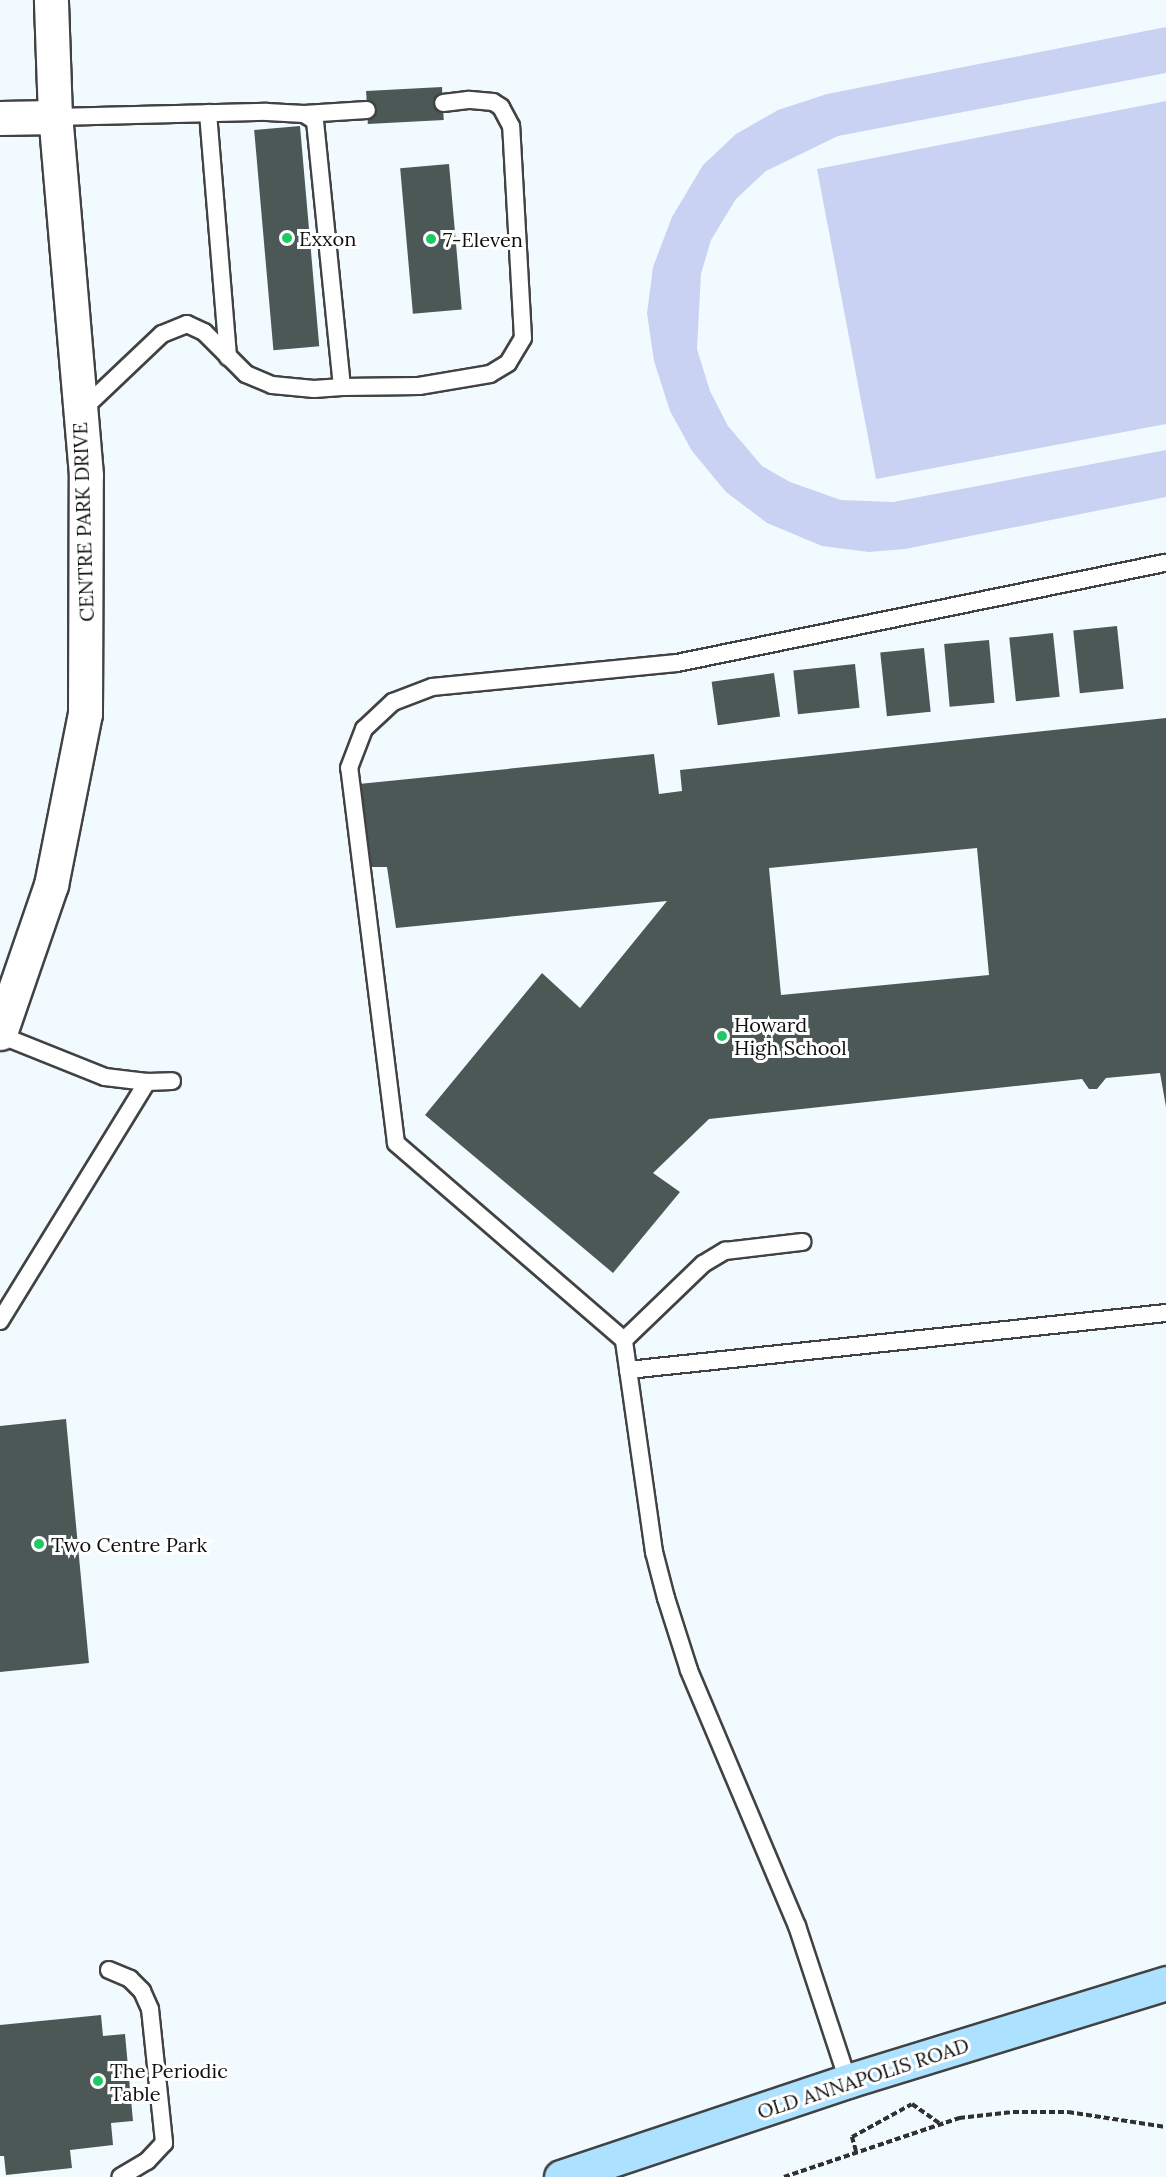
<!DOCTYPE html>
<html>
<head>
<meta charset="utf-8">
<style>
	body { margin:0 }
	#map { position:relative; width:1166px; height:2177px; overflow:hidden; background:#f1fbff; font-family:Lora,serif }
	div>[style] { position:absolute }
	[style*='--x'] { left:calc(var(--x)*1px); top:calc(var(--y)*1px); width:calc(var(--w)*1px); rotate:calc(var(--a)*1deg) }
	.pitch>* { inset:0; background:#cad2f3 }
	.building>* { inset:0; background:#4b5856; transform-origin:0 0 }
	.path>* { height:4px; margin-top:-2px; transform-origin:0; background:repeating-linear-gradient(90deg,#313131 0 6px,transparent 0 9px) }
	.roads { filter:drop-shadow(2px 0 #424242) drop-shadow(-2px 0 #424242) drop-shadow(0 2px #424242) drop-shadow(0 -2px #424242) }
	.service>* { height:16px; margin:-8px; padding:0 8px; transform-origin:8px; border-radius:8px; background:#fff }
	.minor>* { height:33px; margin:-16.5px; padding:0 16.5px; transform-origin:16.5px; border-radius:16.5px; background:#fff }
	.tertiary>* { height:33px; margin:-16.5px; padding:0 16.5px; transform-origin:16.5px; border-radius:16.5px; background:#fff }
	.secondary>* { height:33px; margin:-16.5px; padding:0 16.5px; transform-origin:16.5px; border-radius:16.5px; background:#ace2ff }
	.dots>* { width:16px; height:16px; translate:-50% -50%; box-sizing:border-box; border:3px solid #fff; border-radius:50% }
	span { translate:-50% -50%; white-space:nowrap; text-align:center; line-height:1.15; -webkit-text-stroke:6px #fff; paint-order:stroke }
	.poi-label { font-size:20px; color:#0f0f0f }
	.left { translate:0 -50%; text-align:left }
	.street-label { font-size:20px; color:#0f0f0f }
</style>
</head>
<body>
<div id="map">
	<div class="pitch">
		<div style="clip-path:polygon(1166px 27px,1166px 73px,838px 136px,766px 171px,736px 199px,711px 240px,701px 274px,697px 349px,710px 391px,728px 426px,762px 466px,790px 482px,841px 500px,893px 502px,1166px 450px,1166px 497px,905px 549px,869px 552px,822px 546px,767px 523px,726px 492px,692px 451px,670px 411px,654px 361px,647px 313px,653px 267px,672px 217px,703px 165px,736px 134px,778px 110px,827px 94px)"></div>
		<div style="clip-path:polygon(1166px 101px,1166px 424px,876px 479px,817px 169px)"></div>
	</div>
	<div class="building">
		<div style="left:442px;top:87px;width:33px;height:76px;rotate:87deg"></div>
		<div style="left:300px;top:126px;width:221px;height:46px;rotate:85deg"></div>
		<div style="left:449px;top:164px;width:146px;height:49px;rotate:85deg"></div>
		<div style="left:1117px;top:626px;width:63px;height:44px;rotate:84deg"></div>
		<div style="left:1053px;top:633px;width:64px;height:44px;rotate:84deg"></div>
		<div style="left:989px;top:640px;width:63px;height:45px;rotate:85deg"></div>
		<div style="left:924px;top:648px;width:64px;height:44px;rotate:84deg"></div>
		<div style="left:855px;top:664px;width:44px;height:62px;rotate:84deg"></div>
		<div style="left:774px;top:673px;width:44px;height:63px;rotate:82deg"></div>
		<div style="clip-path:polygon(evenodd,1166px 718px,1166px 1107px,1160px 1073px,1106px 1078px,1097px 1089px,1089px 1089px,1082px 1079px,709px 1119px,653px 1173px,680px 1192px,613px 1273px,425px 1115px,542px 973px,580px 1008px,667px 901px,396px 928px,387px 867px,365px 867px,359px 784px,654px 754px,659px 794px,682px 791px,680px 770px,1166px 718px,977px 848px,989px 975px,781px 995px,769px 868px,977px 848px)"></div>
		<div style="clip-path:polygon(66px 1419px,89px 1663px,0 1672px,0 1426px)"></div>
		<div style="clip-path:polygon(101px 2015px,103px 2036px,125px 2034px,133px 2121px,111px 2123px,113px 2145px,70px 2150px,72px 2168px,6px 2175px,4px 2156px,0 2156px,0 2025px)"></div>
	</div>
	<div class="path">
		<div style="--x:856;--y:2151;--w:15;--a:-106"></div>
		<div style="--x:852;--y:2137;--w:68;--a:-28.8"></div>
		<div style="--x:912;--y:2104;--w:35;--a:35"></div>
		<div style="--x:784;--y:2177;--w:185;--a:-18.6"></div>
		<div style="--x:959;--y:2118;--w:54;--a:-6.3"></div>
		<div style="--x:1013;--y:2112;--w:55;--a:0"></div>
		<div style="--x:1068;--y:2112;--w:99;--a:8.7"></div>
	</div>
	<div class="roads">
		<div class="service">
			<div style="--x:208;--y:113;--w:245;--a:85.3"></div>
			<div style="--x:304;--y:114;--w:63;--a:-3.6"></div>
			<div style="--x:55;--y:117;--w:212;--a:-1.4"></div>
			<div style="--x:267;--y:112;--w:37;--a:3"></div>
			<div style="--x:304;--y:114;--w:13;--a:32"></div>
			<div style="--x:315;--y:121;--w:267;--a:84.2"></div>
			<div style="--x:342;--y:387;--w:28;--a:176"></div>
			<div style="--x:314;--y:389;--w:42;--a:-174.6"></div>
			<div style="--x:272;--y:385;--w:28;--a:-157"></div>
			<div style="--x:246;--y:374;--w:59;--a:-135"></div>
			<div style="--x:204;--y:332;--w:19;--a:-155"></div>
			<div style="--x:187;--y:324;--w:27;--a:158"></div>
			<div style="--x:162;--y:334;--w:112;--a:136.5"></div>
			<div style="--x:342;--y:387;--w:77;--a:-0.7"></div>
			<div style="--x:419;--y:386;--w:72;--a:-9.6"></div>
			<div style="--x:490;--y:374;--w:21;--a:-31"></div>
			<div style="--x:508;--y:363;--w:29;--a:-59"></div>
			<div style="--x:523;--y:338;--w:212;--a:-93.2"></div>
			<div style="--x:511;--y:126;--w:21;--a:-118"></div>
			<div style="--x:501;--y:107;--w:9;--a:-148"></div>
			<div style="--x:493;--y:102;--w:25;--a:-175"></div>
			<div style="--x:468;--y:100;--w:25;--a:173"></div>
			<div style="--x:0;--y:1035;--w:113;--a:21.8"></div>
			<div style="--x:105;--y:1077;--w:42;--a:6.8"></div>
			<div style="--x:147;--y:1082;--w:25;--a:-2"></div>
			<div style="--x:0;--y:1321;--w:281;--a:-58.4"></div>
			<div style="--x:624;--y:1340;--w:110;--a:-43.9"></div>
			<div style="--x:703;--y:1264;--w:26;--a:-31"></div>
			<div style="--x:725;--y:1251;--w:78;--a:-6.7"></div>
			<div style="--x:628;--y:1370;--w:541;--a:-6.05"></div>
			<div style="--x:109;--y:1970;--w:23;--a:23"></div>
			<div style="--x:130;--y:1979;--w:17;--a:45"></div>
			<div style="--x:142;--y:1991;--w:20;--a:66"></div>
			<div style="--x:150;--y:2009;--w:135;--a:84"></div>
			<div style="--x:164;--y:2143;--w:25;--a:133"></div>
			<div style="--x:147;--y:2161;--w:31;--a:149"></div>
			<div style="--x:848;--y:2081;--w:163;--a:-108.2"></div>
			<div style="--x:797;--y:1926;--w:278;--a:-112.9"></div>
			<div style="--x:689;--y:1670;--w:76;--a:-107.7"></div>
			<div style="--x:666;--y:1598;--w:48;--a:-104.6"></div>
			<div style="--x:654;--y:1552;--w:214;--a:-98.1"></div>
			<div style="--x:624;--y:1340;--w:301;--a:-139.2"></div>
			<div style="--x:396;--y:1143;--w:378;--a:-97.1"></div>
			<div style="--x:349;--y:768;--w:42;--a:-69"></div>
			<div style="--x:364;--y:729;--w:40;--a:-43"></div>
			<div style="--x:393;--y:702;--w:42;--a:-21"></div>
			<div style="--x:432;--y:687;--w:246;--a:-5.6"></div>
			<div style="--x:677;--y:663;--w:499;--a:-11.6"></div>
		</div>
		<div class="minor">
			<div style="--x:0;--y:118;--w:55;--a:-1"></div>
		</div>
		<div class="tertiary">
			<div style="--x:0;--y:1033;--w:157;--a:-71"></div>
			<div style="--x:51;--y:885;--w:174;--a:-78.8"></div>
			<div style="--x:85;--y:714;--w:239;--a:-89.8"></div>
			<div style="--x:86;--y:475;--w:359;--a:-94.9"></div>
			<div style="--x:55;--y:117;--w:117;--a:-92"></div>
		</div>
		<div class="secondary">
			<div style="--x:561;--y:2177;--w:303;--a:-18.5"></div>
			<div style="--x:848;--y:2081;--w:333;--a:-17.1"></div>
		</div>
	</div>
	<div class="dots">
		<div style="left:287px;top:238px;background:#1fc765"></div>
		<div style="left:431px;top:239px;background:#1fc765"></div>
		<div style="left:722px;top:1036px;background:#1fc765"></div>
		<div style="left:39px;top:1544px;background:#1fc765"></div>
		<div style="left:98px;top:2081px;background:#1fc765"></div>
	</div>
	<div class="poi-label">
		<span class="left" style="left:299px;top:238px">Exxon</span>
		<span class="left" style="left:443px;top:239px">7-Eleven</span>
		<span class="left" style="left:734px;top:1036px">Howard<br>High School</span>
		<span class="left" style="left:51px;top:1544px">Two Centre Park</span>
		<span class="left" style="left:110px;top:2082px">The Periodic<br>Table</span>
	</div>
	<div class="street-label">
		<span style="left:83px;top:522px;rotate:-92deg">CENTRE PARK DRIVE</span>
		<span style="left:863px;top:2078px;rotate:-18deg">OLD ANNAPOLIS ROAD</span>
	</div>
</div>
</body>
</html>
